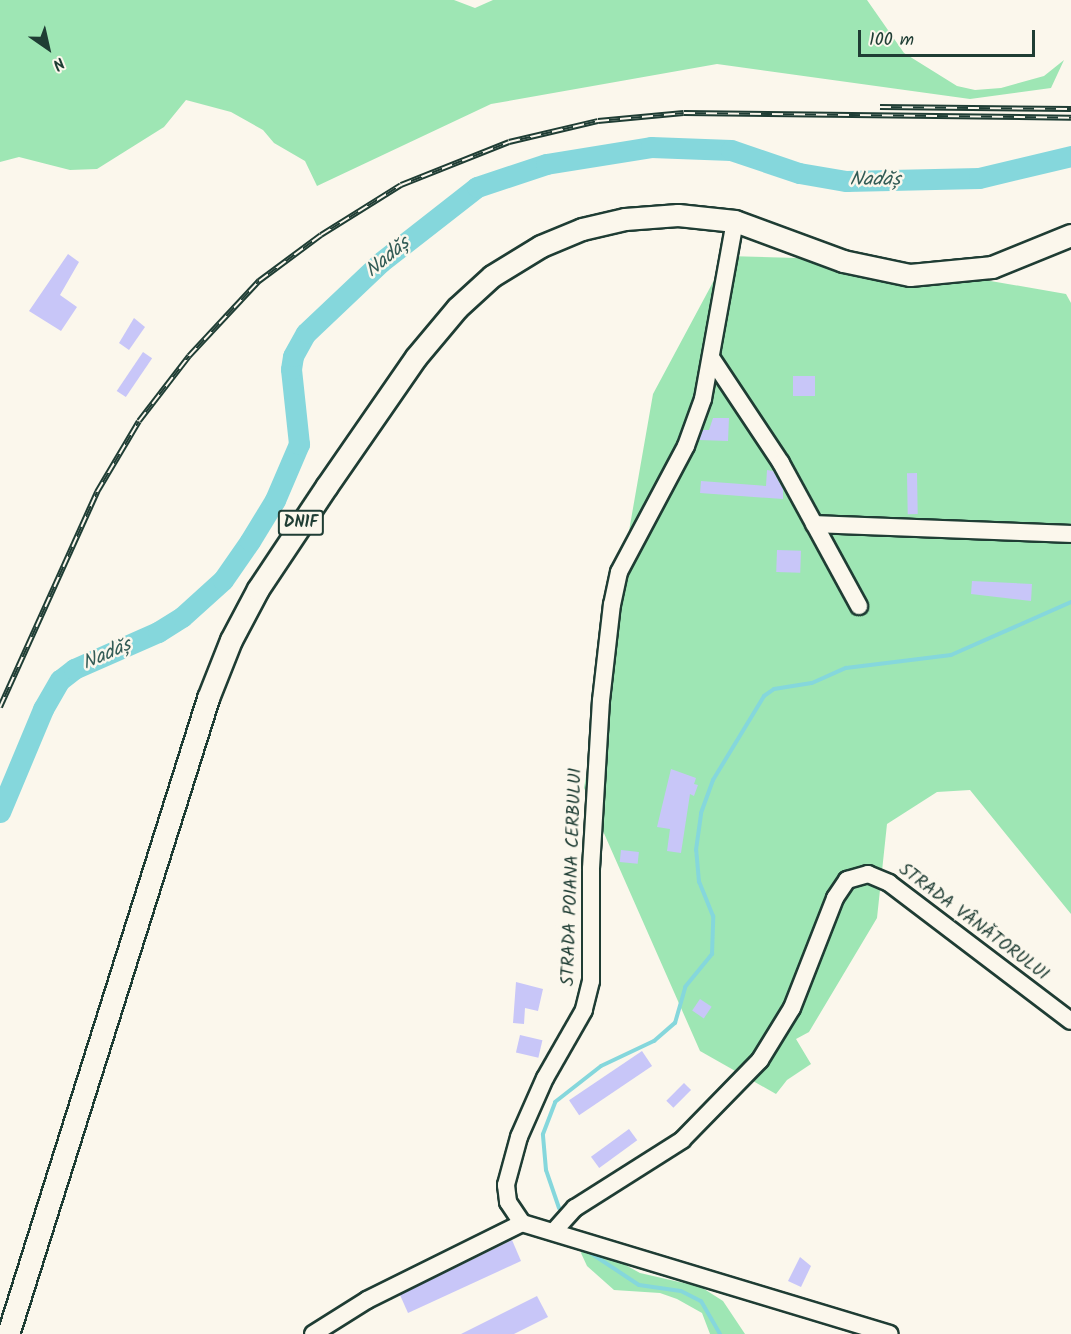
<!DOCTYPE html>
<html>
<head>
<meta charset="utf-8">
<style>
	body { margin:0 }
	#map { position:relative; width:1071px; height:1334px; overflow:hidden; background:#fbf7ec; font-family:Kalam,sans-serif }
	div>[style] { position:absolute }
	[style*='--x'] { left:calc(var(--x)*1px); top:calc(var(--y)*1px); width:calc(var(--w)*1px); rotate:calc(var(--a)*1deg) }
	.green>* { inset:0; background:#9ee6b4 }
	.stream>* { height:4px; margin:-2px; padding:0 2px; transform-origin:2px; border-radius:2px; background:#85d7dc }
	.river>* { height:21px; margin:-10.5px; padding:0 10.5px; transform-origin:10.5px; border-radius:10.5px; background:#85d7dc }
	.building>* { inset:0; background:#c8c6f8; transform-origin:0 0 }
	.roads { filter:drop-shadow(2px 0 #1f3d34) drop-shadow(-2px 0 #1f3d34) drop-shadow(0 2px #1f3d34) drop-shadow(0 -2px #1f3d34) }
	.minor>* { height:16px; margin:-8px; padding:0 8px; transform-origin:8px; border-radius:8px; background:#fbf7ec }
	.major>* { height:21px; margin:-10.5px; padding:0 10.5px; transform-origin:10.5px; border-radius:10.5px; background:#fbf7ec }
	.rail>* { height:6px; margin-top:-3px; transform-origin:0; background:repeating-linear-gradient(90deg,#fbf7ec 0 11px,#1f3d34 0 22px); box-sizing:border-box; border-block:2px solid #1f3d34 }
	span { translate:-50% -50%; white-space:nowrap; text-align:center; line-height:1.15; -webkit-text-stroke:5px #fbf7ec; paint-order:stroke }
	.shield-label span { padding:2px 4px; background:#fbf7ec; border:2px solid; border-radius:4px; -webkit-text-stroke-width:0 }
	.shield-label { font-size:16px; color:#1f3d34; font-weight:700 }
	.street-label { font-size:18px; color:#1f3d34 }
	.water-label { font-size:20px; color:#335c56; font-style:italic }
	.north { position:absolute; left:18px; top:18px; width:60px; height:60px; -webkit-text-stroke:4px #fbf7ec; paint-order:stroke; rotate:146deg; font-size:16px; font-weight:700; line-height:24px; text-align:center; color:#1f3d34 }
	.north::after { content:''; display:block; margin:auto; width:21px; height:27px; background:#1f3d34; clip-path:polygon(50% 0,100% 100%,50% 72%,0 100%) }
	.scale { position:absolute; left:858px; top:30px; width:177px; height:27px; box-sizing:border-box; border:3px solid #1f3d34; border-top:0; padding-left:8px; font-size:18px; line-height:21px; white-space:nowrap; color:#1f3d34; -webkit-text-stroke:4px #fbf7ec; paint-order:stroke }
</style>
</head>
<body>
<div id="map">
	<div class="green">
		<div style="clip-path:polygon(0 0,454px 0,475px 8px,493px 0,867px 0,904px 53px,957px 86px,975px 90px,1001px 88px,1044px 76px,1064px 60px,1051px 88px,970px 99px,717px 64px,491px 104px,317px 186px,305px 161px,274px 143px,263px 130px,231px 112px,186px 100px,164px 127px,97px 169px,70px 170px,19px 157px,0 162px)"></div>
		<div style="clip-path:polygon(727px 256px,869px 260px,1066px 294px,1071px 303px,1071px 914px,970px 790px,937px 792px,887px 824px,877px 918px,809px 1032px,796px 1039px,811px 1064px,787px 1080px,776px 1094px,700px 1051px,584px 788px,653px 394px)"></div>
		<div style="clip-path:polygon(583px 1248px,609px 1256px,640px 1273px,701px 1287px,723px 1301px,745px 1334px,710px 1334px,702px 1313px,677px 1299px,660px 1293px,614px 1290px,587px 1266px,581px 1253px)"></div>
	</div>
	<div class="stream">
		<div style="--x:559;--y:1208;--w:40;--a:-108.9"></div>
		<div style="--x:546;--y:1170;--w:36;--a:-95"></div>
		<div style="--x:543;--y:1134;--w:34;--a:-69"></div>
		<div style="--x:555;--y:1102;--w:58;--a:-38"></div>
		<div style="--x:601;--y:1066;--w:59;--a:-25.3"></div>
		<div style="--x:654;--y:1041;--w:28;--a:-41"></div>
		<div style="--x:675;--y:1023;--w:37;--a:-74"></div>
		<div style="--x:685;--y:987;--w:43;--a:-50.7"></div>
		<div style="--x:712;--y:954;--w:38;--a:-88"></div>
		<div style="--x:713;--y:916;--w:37;--a:-112"></div>
		<div style="--x:699;--y:882;--w:32;--a:-95"></div>
		<div style="--x:696;--y:850;--w:37;--a:-82"></div>
		<div style="--x:701;--y:813;--w:35;--a:-70"></div>
		<div style="--x:713;--y:780;--w:98;--a:-58.7"></div>
		<div style="--x:764;--y:696;--w:12;--a:-35"></div>
		<div style="--x:774;--y:689;--w:38;--a:-9"></div>
		<div style="--x:812;--y:683;--w:37;--a:-24"></div>
		<div style="--x:846;--y:668;--w:106;--a:-7.1"></div>
		<div style="--x:951;--y:655;--w:131;--a:-23.8"></div>
		<div style="--x:583;--y:1248;--w:67;--a:33.5"></div>
		<div style="--x:639;--y:1285;--w:42;--a:8.1"></div>
		<div style="--x:681;--y:1291;--w:22;--a:27"></div>
		<div style="--x:701;--y:1301;--w:38;--a:60"></div>
	</div>
	<div class="river">
		<div style="--x:0;--y:812;--w:112;--a:-67.3"></div>
		<div style="--x:43;--y:709;--w:34;--a:-60"></div>
		<div style="--x:60;--y:680;--w:18;--a:-38"></div>
		<div style="--x:74;--y:669;--w:92;--a:-23.8"></div>
		<div style="--x:158;--y:632;--w:28;--a:-32"></div>
		<div style="--x:182;--y:617;--w:55;--a:-42.1"></div>
		<div style="--x:223;--y:580;--w:47;--a:-55.3"></div>
		<div style="--x:250;--y:541;--w:48;--a:-58.6"></div>
		<div style="--x:275;--y:500;--w:61;--a:-66.8"></div>
		<div style="--x:299;--y:444;--w:75;--a:-96.1"></div>
		<div style="--x:291;--y:369;--w:13;--a:-81"></div>
		<div style="--x:293;--y:356;--w:26;--a:-61"></div>
		<div style="--x:306;--y:333;--w:103;--a:-43.4"></div>
		<div style="--x:381;--y:262;--w:122;--a:-38"></div>
		<div style="--x:477;--y:187;--w:73;--a:-18.4"></div>
		<div style="--x:546;--y:164;--w:106;--a:-9.2"></div>
		<div style="--x:651;--y:147;--w:80;--a:2.1"></div>
		<div style="--x:731;--y:150;--w:72;--a:18.7"></div>
		<div style="--x:799;--y:173;--w:48;--a:9.7"></div>
		<div style="--x:846;--y:181;--w:133;--a:-1.3"></div>
		<div style="--x:979;--y:178;--w:95;--a:-13.4"></div>
	</div>
	<div class="building">
		<div style="clip-path:polygon(68px 254px,79px 262px,60px 295px,77px 307px,61px 331px,29px 311px)"></div>
		<div style="clip-path:polygon(134px 318px,145px 327px,129px 350px,119px 343px)"></div>
		<div style="left:143px;top:352px;width:11px;height:47px;rotate:34deg"></div>
		<div style="left:815px;top:376px;width:20px;height:22px;rotate:90deg"></div>
		<div style="clip-path:polygon(713px 418px,729px 418px,728px 441px,699px 440px,703px 430px,709px 430px)"></div>
		<div style="clip-path:polygon(767px 470px,773px 471px,783px 489px,783px 499px,700px 493px,701px 481px,766px 486px)"></div>
		<div style="left:917px;top:473px;width:41px;height:10px;rotate:89deg"></div>
		<div style="left:777px;top:550px;width:24px;height:22px;rotate:2deg"></div>
		<div style="clip-path:polygon(972px 581px,1032px 584px,1031px 601px,971px 594px)"></div>
		<div style="clip-path:polygon(671px 769px,696px 778px,694px 784px,698px 785px,694px 796px,690px 794px,681px 853px,667px 851px,670px 829px,657px 827px)"></div>
		<div style="left:621px;top:850px;width:18px;height:12px;rotate:6deg"></div>
		<div style="clip-path:polygon(516px 982px,543px 989px,538px 1011px,525px 1008px,524px 1024px,513px 1023px)"></div>
		<div style="left:700px;top:999px;width:14px;height:14px;rotate:34deg"></div>
		<div style="left:520px;top:1035px;width:23px;height:18px;rotate:13deg"></div>
		<div style="left:642px;top:1051px;width:18px;height:88px;rotate:56deg"></div>
		<div style="left:684px;top:1083px;width:10px;height:25px;rotate:45deg"></div>
		<div style="left:629px;top:1129px;width:14px;height:47px;rotate:54deg"></div>
		<div style="clip-path:polygon(512px 1240px,521px 1261px,408px 1313px,400px 1295px)"></div>
		<div style="clip-path:polygon(800px 1257px,811px 1266px,801px 1287px,788px 1281px)"></div>
		<div style="clip-path:polygon(537px 1296px,548px 1317px,514px 1334px,461px 1334px)"></div>
	</div>
	<div class="roads">
		<div class="minor">
			<div style="--x:735;--y:221;--w:181;--a:100.2"></div>
			<div style="--x:703;--y:399;--w:50;--a:109.9"></div>
			<div style="--x:686;--y:446;--w:143;--a:118"></div>
			<div style="--x:619;--y:572;--w:33;--a:102"></div>
			<div style="--x:612;--y:604;--w:97;--a:96.5"></div>
			<div style="--x:601;--y:700;--w:169;--a:93.4"></div>
			<div style="--x:591;--y:869;--w:112;--a:90"></div>
			<div style="--x:591;--y:981;--w:30;--a:104"></div>
			<div style="--x:584;--y:1010;--w:78;--a:119.8"></div>
			<div style="--x:545;--y:1078;--w:64;--a:113.8"></div>
			<div style="--x:519;--y:1137;--w:50;--a:105.2"></div>
			<div style="--x:506;--y:1185;--w:17;--a:83"></div>
			<div style="--x:508;--y:1202;--w:25;--a:56"></div>
			<div style="--x:522;--y:1223;--w:384;--a:16.8"></div>
			<div style="--x:712;--y:359;--w:125;--a:56.4"></div>
			<div style="--x:781;--y:463;--w:163;--a:61.4"></div>
			<div style="--x:814;--y:524;--w:257;--a:2.2"></div>
			<div style="--x:555;--y:1230;--w:30;--a:-48"></div>
			<div style="--x:575;--y:1208;--w:127;--a:-32.4"></div>
			<div style="--x:682;--y:1140;--w:112;--a:-45.7"></div>
			<div style="--x:760;--y:1060;--w:61;--a:-58.4"></div>
			<div style="--x:792;--y:1008;--w:118;--a:-68.6"></div>
			<div style="--x:835;--y:898;--w:22;--a:-56"></div>
			<div style="--x:847;--y:880;--w:22;--a:-16"></div>
			<div style="--x:868;--y:874;--w:23;--a:23"></div>
			<div style="--x:889;--y:883;--w:228;--a:37.2"></div>
			<div style="--x:313;--y:1334;--w:64;--a:-32.2"></div>
			<div style="--x:367;--y:1300;--w:173;--a:-26.4"></div>
		</div>
		<div class="major">
			<div style="--x:8;--y:1334;--w:667;--a:-72.54"></div>
			<div style="--x:208;--y:698;--w:62;--a:-68.4"></div>
			<div style="--x:231;--y:640;--w:58;--a:-62.1"></div>
			<div style="--x:258;--y:589;--w:123;--a:-56.3"></div>
			<div style="--x:326;--y:487;--w:158;--a:-55.3"></div>
			<div style="--x:416;--y:357;--w:64;--a:-50.1"></div>
			<div style="--x:457;--y:308;--w:47;--a:-42.4"></div>
			<div style="--x:492;--y:276;--w:57;--a:-31.5"></div>
			<div style="--x:541;--y:246;--w:44;--a:-22.5"></div>
			<div style="--x:582;--y:229;--w:44;--a:-13.1"></div>
			<div style="--x:625;--y:219;--w:53;--a:-4.3"></div>
			<div style="--x:678;--y:215;--w:57;--a:6"></div>
			<div style="--x:735;--y:221;--w:115;--a:20.3"></div>
			<div style="--x:843;--y:261;--w:68;--a:11.8"></div>
			<div style="--x:910;--y:275;--w:82;--a:-5.6"></div>
			<div style="--x:992;--y:267;--w:85;--a:-22.1"></div>
		</div>
	</div>
	<div class="rail">
		<div style="--x:880;--y:107;--w:191;--a:0.6"></div>
		<div style="--x:0;--y:707;--w:236;--a:-65.7"></div>
		<div style="--x:97;--y:492;--w:82;--a:-59.4"></div>
		<div style="--x:139;--y:421;--w:82;--a:-52.4"></div>
		<div style="--x:189;--y:356;--w:103;--a:-47"></div>
		<div style="--x:259;--y:281;--w:77;--a:-36.6"></div>
		<div style="--x:321;--y:235;--w:94;--a:-32"></div>
		<div style="--x:401;--y:185;--w:116;--a:-21.7"></div>
		<div style="--x:509;--y:142;--w:91;--a:-13.3"></div>
		<div style="--x:598;--y:121;--w:86;--a:-5.3"></div>
		<div style="--x:684;--y:113;--w:387;--a:0.7"></div>
	</div>
	<div class="shield-label">
		<span style="left:301px;top:523px">DN1F</span>
	</div>
	<div class="street-label">
		<span style="left:573px;top:877px;rotate:-88deg">STRADA POIANA CERBULUI</span>
		<span style="left:973px;top:923px;rotate:37deg">STRADA VÂNĂTORULUI</span>
	</div>
	<div class="water-label">
		<span style="left:875px;top:180px">Nadăș</span>
		<span style="left:388px;top:258px;rotate:-40deg">Nadăș</span>
		<span style="left:107px;top:655px;rotate:-24deg">Nadăș</span>
	</div>
	<div class="north">N</div>
	<div class="scale">100 m</div>
</div>
</body>
</html>
